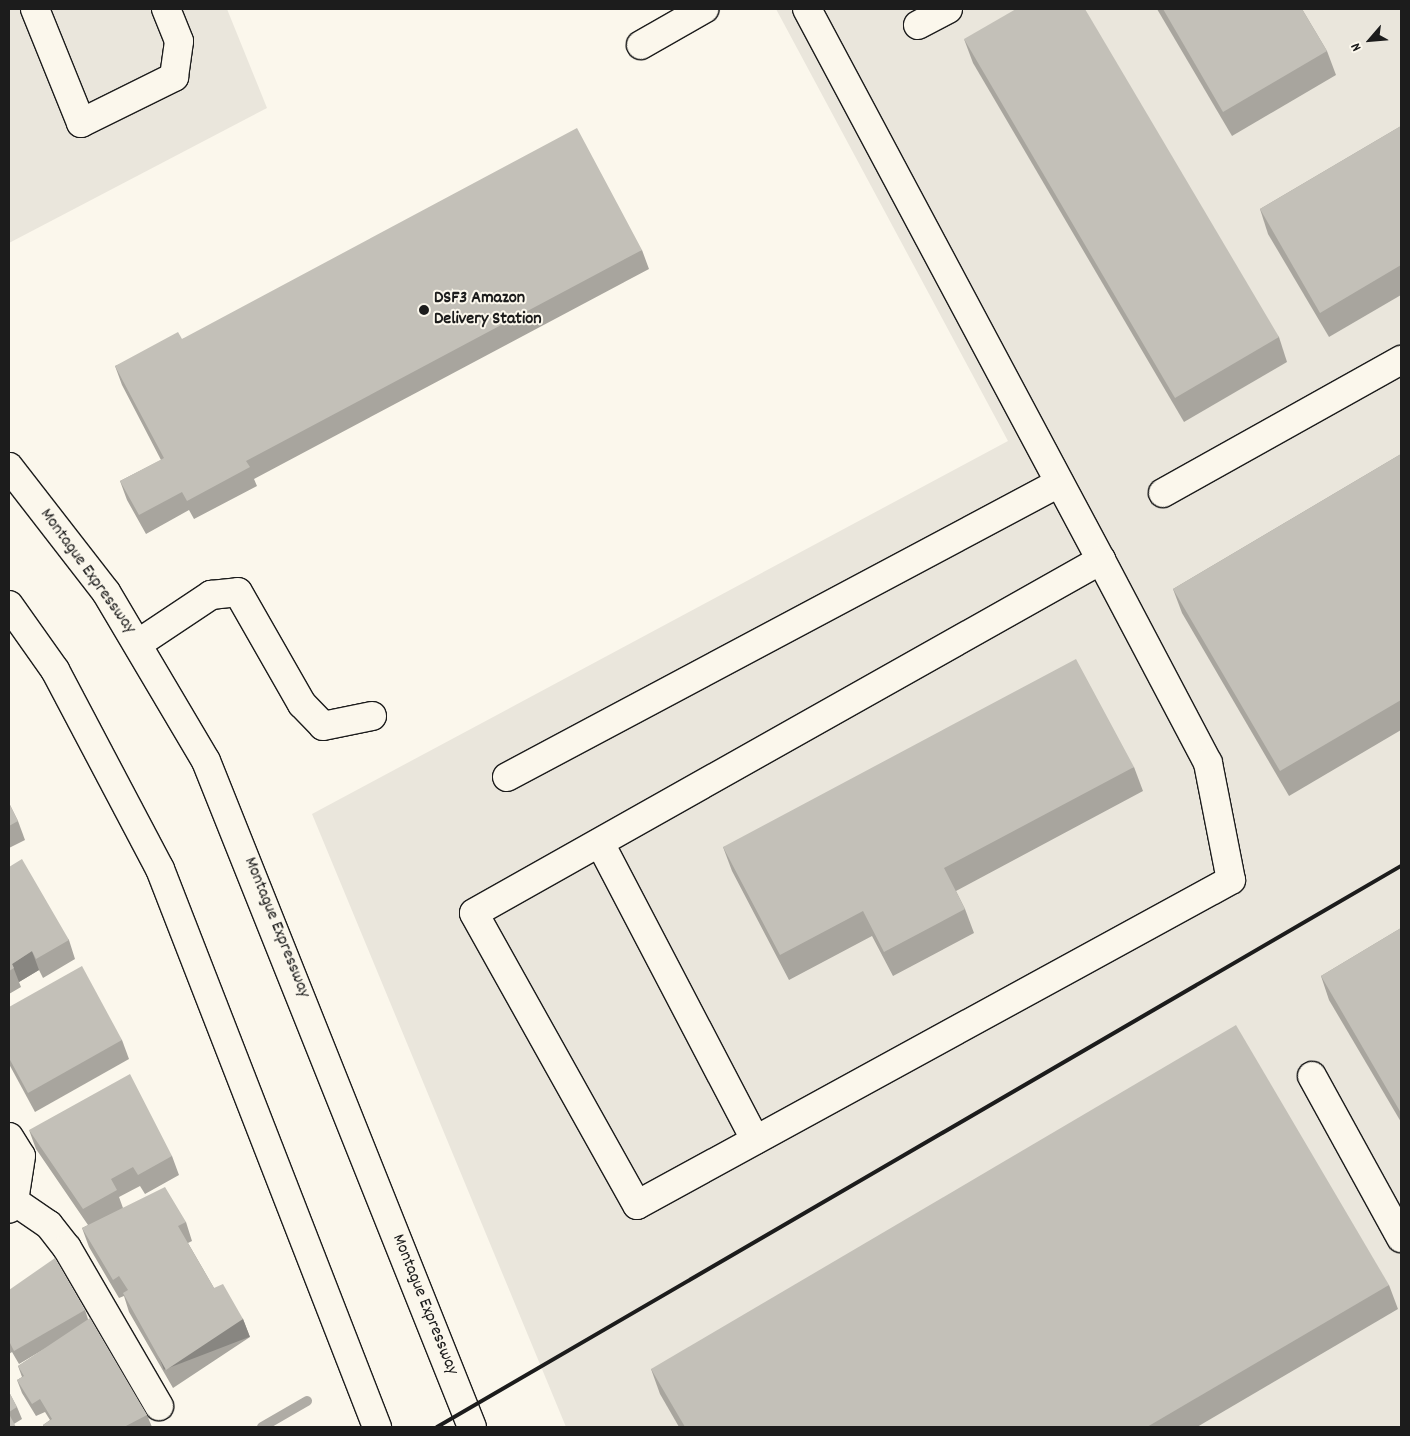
<!DOCTYPE html>
<html>
<head>
<meta charset="utf-8">
<style>
	body { margin:0 }
	#map { position:relative; width:1410px; height:1436px; overflow:hidden; background:#fbf7ec; font-family:Dekko,sans-serif }
	div>[style] { position:absolute }
	[style*='--x'] { left:calc(var(--x)*1px); top:calc(var(--y)*1px); width:calc(var(--w)*1px); rotate:calc(var(--a)*1deg) }
	.built>* { inset:0; background:#eae6dc }
	.stream>* { height:10px; margin:-5px; padding:0 5px; transform-origin:5px; border-radius:5px; background:#afaca5 }
	.roads { filter:drop-shadow(1px 0 #1c1c1c) drop-shadow(-1px 0 #1c1c1c) drop-shadow(0 1px #1c1c1c) drop-shadow(0 -1px #1c1c1c) }
	.minor>* { height:28px; margin:-14px; padding:0 14px; transform-origin:14px; border-radius:14px; background:#fbf7ec }
	.highway>* { height:28px; margin:-14px; padding:0 14px; transform-origin:14px; border-radius:14px; background:#fbf7ec }
	.rail>* { height:4px; margin:-2px; padding:0 2px; transform-origin:2px; border-radius:2px; background:#1c1c1c }
	.wall>* { inset:0; background:#a8a59e }
	.shaded-wall>* { inset:0; background:#888681; transform-origin:0 0 }
	.building>* { inset:0; background:#c3c0b8 }
	.dots>* { width:14px; height:14px; translate:-50% -50%; box-sizing:border-box; border:2px solid #fbf7ec; border-radius:50% }
	span { translate:-50% -50%; white-space:nowrap; text-align:center; line-height:1.15; -webkit-text-stroke:4px #fbf7ec; paint-order:stroke }
	.poi-label { font-size:18px; color:#1c1c1c; font-weight:700 }
	.left { translate:0 -50%; text-align:left }
	.street-label { font-size:18px; color:#1c1c1c }
	.frame { position:absolute; inset:0; border:10px solid #1c1c1c; pointer-events:none }
	.north { position:absolute; left:1345px; top:15px; width:50px; height:50px; -webkit-text-stroke:4px #fbf7ec; paint-order:stroke; rotate:243deg; font-size:14px; font-weight:700; line-height:20px; text-align:center; color:#1c1c1c }
	.north::after { content:''; display:block; margin:auto; width:18px; height:22px; background:#1c1c1c; clip-path:polygon(50% 0,100% 100%,50% 72%,0 100%) }
</style>
</head>
<body>
<div id="map">
	<div class="built">
		<div style="clip-path:polygon(9px 9px,227px 9px,267px 108px,9px 243px)"></div>
		<div style="clip-path:polygon(776px 9px,1401px 9px,1401px 1427px,566px 1427px,312px 814px,1008px 441px)"></div>
	</div>
	<div class="stream">
		<div style="--x:262;--y:1427;--w:52;--a:-30"></div>
	</div>
	<div class="roads">
		<div class="minor">
			<div style="--x:35;--y:9;--w:123;--a:68"></div>
			<div style="--x:81;--y:123;--w:104;--a:-26.3"></div>
			<div style="--x:174;--y:77;--w:36;--a:-82"></div>
			<div style="--x:179;--y:41;--w:35;--a:-112"></div>
			<div style="--x:807;--y:9;--w:625;--a:61.92"></div>
			<div style="--x:1101;--y:560;--w:229;--a:62.2"></div>
			<div style="--x:1208;--y:763;--w:119;--a:78.9"></div>
			<div style="--x:1231;--y:880;--w:677;--a:151.32"></div>
			<div style="--x:637;--y:1205;--w:334;--a:-119.2"></div>
			<div style="--x:474;--y:913;--w:720;--a:-29.38"></div>
			<div style="--x:918;--y:25;--w:34;--a:-28"></div>
			<div style="--x:641;--y:45;--w:73;--a:-29.7"></div>
			<div style="--x:1163;--y:493;--w:273;--a:-29.2"></div>
			<div style="--x:139;--y:643;--w:87;--a:-33.7"></div>
			<div style="--x:211;--y:595;--w:27;--a:-6"></div>
			<div style="--x:238;--y:592;--w:129;--a:60.3"></div>
			<div style="--x:302;--y:704;--w:30;--a:46"></div>
			<div style="--x:323;--y:726;--w:50;--a:-11.5"></div>
			<div style="--x:507;--y:777;--w:625;--a:-28.04"></div>
			<div style="--x:600;--y:843;--w:335;--a:62.4"></div>
			<div style="--x:1312;--y:1076;--w:185;--a:61.2"></div>
			<div style="--x:9;--y:1137;--w:22;--a:58"></div>
			<div style="--x:21;--y:1156;--w:46;--a:98.8"></div>
			<div style="--x:14;--y:1201;--w:9;--a:122"></div>
			<div style="--x:14;--y:1201;--w:42;--a:34.4"></div>
			<div style="--x:49;--y:1225;--w:29;--a:52"></div>
			<div style="--x:67;--y:1248;--w:183;--a:59.8"></div>
		</div>
		<div class="highway">
			<div style="--x:9;--y:467;--w:158;--a:52.2"></div>
			<div style="--x:106;--y:592;--w:196;--a:59.4"></div>
			<div style="--x:206;--y:761;--w:717;--a:68.23"></div>
			<div style="--x:9;--y:605;--w:80;--a:54.7"></div>
			<div style="--x:55;--y:670;--w:225;--a:62.2"></div>
			<div style="--x:160;--y:869;--w:599;--a:68.75"></div>
		</div>
	</div>
	<div class="rail">
		<div style="--x:437;--y:1427;--w:1115;--a:-30.2"></div>
	</div>
	<div class="wall">
		<div style="clip-path:polygon(1157px 9px,1302px 9px,1327px 51px,1336px 75px,1232px 136px)"></div>
		<div style="clip-path:polygon(964px 39px,1279px 337px,1287px 362px,1184px 422px,973px 63px)"></div>
		<div style="clip-path:polygon(1401px 126px,1401px 295px,1329px 337px,1268px 234px,1260px 209px)"></div>
		<div style="clip-path:polygon(642px 250px,649px 269px,254px 479px,257px 486px,194px 519px,189px 510px,146px 534px,127px 500px,120px 481px,161px 460px,122px 385px,115px 366px,182px 339px)"></div>
		<div style="clip-path:polygon(1401px 454px,1401px 730px,1289px 796px,1182px 613px,1173px 589px)"></div>
		<div style="clip-path:polygon(1134px 767px,1143px 791px,956px 891px,965px 909px,974px 933px,893px 976px,872px 936px,789px 980px,732px 871px,723px 847px)"></div>
		<div style="clip-path:polygon(9px 803px,18px 821px,25px 840px,9px 848px)"></div>
		<div style="clip-path:polygon(9px 867px,69px 940px,75px 959px,43px 978px,39px 970px,19px 982px,21px 987px,9px 994px)"></div>
		<div style="clip-path:polygon(1401px 928px,1401px 1122px,1329px 1000px,1321px 976px)"></div>
		<div style="clip-path:polygon(9px 1007px,122px 1040px,129px 1059px,35px 1112px,9px 1064px)"></div>
		<div style="clip-path:polygon(29px 1130px,172px 1156px,179px 1175px,145px 1194px,140px 1186px,119px 1197px,123px 1208px,186px 1222px,192px 1241px,188px 1243px,214px 1288px,243px 1319px,250px 1337px,173px 1388px,129px 1312px,124px 1296px,119px 1298px,89px 1247px,82px 1228px,88px 1225px,36px 1149px)"></div>
		<div style="clip-path:polygon(1389px 1285px,1398px 1309px,1197px 1427px,679px 1427px,660px 1394px,651px 1369px)"></div>
		<div style="clip-path:polygon(9px 1290px,85px 1310px,88px 1319px,147px 1415px,152px 1427px,43px 1427px,43px 1425px,50px 1420px,45px 1412px,36px 1416px,22px 1393px,17px 1380px,22px 1377px,18px 1366px,46px 1348px,19px 1364px,12px 1352px,9px 1354px)"></div>
		<div style="clip-path:polygon(9px 1392px,17px 1407px,22px 1419px,9px 1427px)"></div>
	</div>
	<div class="shaded-wall">
		<div style="clip-path:polygon(32px 951px,39px 970px,19px 982px,12px 964px)"></div>
		<div style="left:243px;top:1319px;width:19px;height:92px;rotate:69deg"></div>
	</div>
	<div class="building">
		<div style="clip-path:polygon(1016px 9px,1085px 9px,1279px 337px,1175px 398px,964px 39px)"></div>
		<div style="clip-path:polygon(1163px 9px,1302px 9px,1327px 51px,1223px 112px)"></div>
		<div style="clip-path:polygon(1401px 126px,1401px 265px,1320px 313px,1260px 209px)"></div>
		<div style="clip-path:polygon(577px 128px,642px 250px,246px 461px,250px 467px,187px 501px,182px 492px,139px 515px,120px 481px,164px 458px,115px 366px,178px 332px,182px 339px)"></div>
		<div style="clip-path:polygon(1401px 454px,1401px 700px,1280px 771px,1173px 589px)"></div>
		<div style="clip-path:polygon(1076px 659px,1134px 767px,944px 868px,965px 909px,884px 952px,863px 911px,780px 955px,723px 847px)"></div>
		<div style="clip-path:polygon(9px 803px,18px 821px,9px 826px)"></div>
		<div style="clip-path:polygon(22px 859px,69px 940px,36px 959px,32px 951px,12px 964px,14px 968px,9px 971px,9px 867px)"></div>
		<div style="clip-path:polygon(1401px 928px,1401px 1113px,1321px 976px)"></div>
		<div style="clip-path:polygon(82px 966px,122px 1040px,28px 1093px,9px 1058px,9px 1007px)"></div>
		<div style="clip-path:polygon(1236px 1025px,1389px 1285px,1147px 1427px,685px 1427px,651px 1369px)"></div>
		<div style="clip-path:polygon(130px 1074px,172px 1156px,138px 1175px,133px 1167px,111px 1179px,117px 1190px,83px 1209px,29px 1130px)"></div>
		<div style="clip-path:polygon(165px 1187px,186px 1222px,178px 1226px,214px 1288px,223px 1284px,243px 1319px,166px 1370px,123px 1293px,128px 1290px,119px 1276px,113px 1280px,82px 1228px)"></div>
		<div style="clip-path:polygon(55px 1258px,85px 1310px,14px 1351px,9px 1341px,9px 1290px)"></div>
		<div style="clip-path:polygon(90px 1318px,147px 1415px,124px 1427px,44px 1427px,43px 1425px,52px 1419px,40px 1399px,32px 1404px,17px 1380px,24px 1376px,18px 1366px)"></div>
		<div style="clip-path:polygon(9px 1392px,17px 1407px,9px 1412px)"></div>
		<div style="clip-path:polygon(9px 1414px,16px 1427px,9px 1427px)"></div>
	</div>
	<div class="dots">
		<div style="left:424px;top:310px;background:#1c1c1c"></div>
	</div>
	<div class="poi-label">
		<span class="left" style="left:434px;top:310px">DSF3 Amazon<br>Delivery Station</span>
	</div>
	<div class="street-label">
		<span style="left:87px;top:572px;rotate:54deg">Montague Expressway</span>
		<span style="left:276px;top:928px;rotate:68deg">Montague Expressway</span>
		<span style="left:424px;top:1305px;rotate:68deg">Montague Expressway</span>
	</div>
	<div class="frame"></div>
	<div class="north">N</div>
</div>
</body>
</html>
